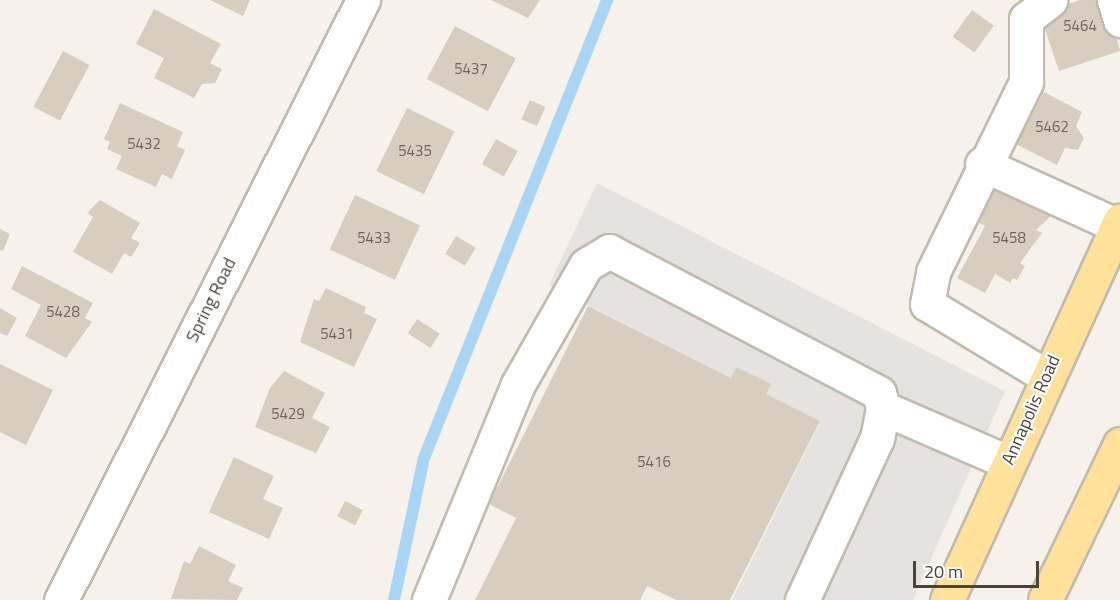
<!DOCTYPE html>
<html>
<head>
<meta charset="utf-8">
<style>
	body { margin:0 }
	#map { position:relative; width:1120px; height:600px; overflow:hidden; background:#f6f2eb; font-family:"Titillium Web",sans-serif }
	div>[style] { position:absolute }
	[style*='--x'] { left:calc(var(--x)*1px); top:calc(var(--y)*1px); width:calc(var(--w)*1px); rotate:calc(var(--a)*1deg) }
	.parking>* { inset:0; background:#e5e2df }
	.stream>* { height:12px; margin:-6px; padding:0 6px; transform-origin:6px; border-radius:6px; background:#a7d5f3 }
	.building>* { inset:0; background:#d8cec0; transform-origin:0 0 }
	.roads { filter:drop-shadow(2px 0 #c2baad) drop-shadow(-2px 0 #c2baad) drop-shadow(0 2px #c2baad) drop-shadow(0 -2px #c2baad) }
	.minor>* { height:33px; margin:-16.5px; padding:0 16.5px; transform-origin:16.5px; border-radius:16.5px; background:#fff }
	.major>* { height:33px; margin:-16.5px; padding:0 16.5px; transform-origin:16.5px; border-radius:16.5px; background:#ffe19b }
	span { translate:-50% -50%; white-space:nowrap; text-align:center; line-height:1.15; -webkit-text-stroke:4.5px #fff; paint-order:stroke }
	.number-label { font-size:15px; color:#6e665a }
	.number-label span { -webkit-text-stroke-width:0 }
	.street-label { font-size:18px; color:#4b4338 }
	.scale { position:absolute; left:913px; top:561px; width:126px; height:27px; box-sizing:border-box; border:3px solid #4b4338; border-top:0; padding-left:8px; font-size:18px; line-height:21px; white-space:nowrap; color:#4b4338; -webkit-text-stroke:4px #fff; paint-order:stroke }
</style>
</head>
<body>
<div id="map">
	<div class="parking">
		<div style="clip-path:polygon(597px 183px,1005px 391px,913px 600px,732px 600px,819px 425px,549px 285px)"></div>
	</div>
	<div class="stream">
		<div style="--x:394;--y:600;--w:145;--a:-78.1"></div>
		<div style="--x:424;--y:458;--w:493;--a:-68.2"></div>
	</div>
	<div class="building">
		<div style="clip-path:polygon(210px 0,250px 0,243px 16px)"></div>
		<div style="clip-path:polygon(491px 0,540px 0,528px 18px)"></div>
		<div style="clip-path:polygon(1080px 0,1107px 0,1120px 51px,1059px 71px,1040px 14px)"></div>
		<div style="clip-path:polygon(154px 9px,221px 44px,210px 63px,222px 69px,215px 83px,202px 84px,194px 98px,154px 78px,164px 58px,136px 44px)"></div>
		<div style="left:972px;top:10px;width:27px;height:33px;rotate:36deg"></div>
		<div style="left:455px;top:26px;width:69px;height:60px;rotate:28deg"></div>
		<div style="left:63px;top:51px;width:30px;height:63px;rotate:28deg"></div>
		<div style="clip-path:polygon(1044px 92px,1082px 112px,1076px 126px,1084px 138px,1078px 150px,1065px 148px,1057px 165px,1016px 144px)"></div>
		<div style="left:530px;top:100px;width:17px;height:21px;rotate:24deg"></div>
		<div style="clip-path:polygon(120px 103px,183px 132px,177px 146px,185px 150px,172px 179px,162px 174px,156px 187px,116px 169px,122px 156px,107px 149px,110px 142px,104px 139px)"></div>
		<div style="left:407px;top:108px;width:53px;height:70px;rotate:26deg"></div>
		<div style="left:496px;top:139px;width:25px;height:29px;rotate:29deg"></div>
		<div style="clip-path:polygon(994px 179px,1052px 215px,1036px 230px,1042px 233px,1020px 263px,1025px 266px,1017px 280px,1013px 278px,1010px 283px,995px 274px,985px 293px,957px 278px,985px 226px,971px 218px)"></div>
		<div style="left:355px;top:195px;width:72px;height:60px;rotate:25deg"></div>
		<div style="clip-path:polygon(100px 200px,140px 223px,131px 238px,140px 243px,131px 257px,124px 253px,112px 274px,73px 252px,93px 217px,87px 213px)"></div>
		<div style="clip-path:polygon(0 229px,10px 234px,3px 251px,0 250px)"></div>
		<div style="left:456px;top:236px;width:23px;height:21px;rotate:31deg"></div>
		<div style="clip-path:polygon(22px 266px,93px 303px,85px 318px,92px 322px,66px 358px,25px 336px,41px 305px,11px 289px)"></div>
		<div style="clip-path:polygon(326px 288px,366px 307px,364px 313px,377px 319px,354px 367px,300px 342px,314px 299px,319px 301px)"></div>
		<div style="clip-path:polygon(588px 306px,731px 378px,736px 367px,771px 384px,766px 394px,820px 421px,730px 600px,676px 600px,647px 586px,640px 600px,475px 600px,516px 518px,489px 504px)"></div>
		<div style="clip-path:polygon(0 308px,17px 318px,7px 336px,0 333px)"></div>
		<div style="left:417px;top:319px;width:27px;height:17px;rotate:33deg"></div>
		<div style="clip-path:polygon(0 364px,53px 390px,26px 445px,0 432px)"></div>
		<div style="clip-path:polygon(284px 371px,325px 393px,312px 418px,330px 427px,316px 453px,255px 427px,270px 388px)"></div>
		<div style="clip-path:polygon(234px 457px,274px 476px,263px 499px,283px 508px,269px 539px,209px 512px)"></div>
		<div style="left:345px;top:501px;width:20px;height:17px;rotate:27deg"></div>
		<div style="clip-path:polygon(199px 546px,236px 565px,228px 581px,243px 588px,237px 600px,171px 599px,184px 561px,190px 564px)"></div>
	</div>
	<div class="roads">
		<div class="minor">
			<div style="--x:1114;--y:0;--w:21;--a:73"></div>
			<div style="--x:982;--y:164;--w:149;--a:24.5"></div>
			<div style="--x:1046;--y:376;--w:139;--a:-148.8"></div>
			<div style="--x:927;--y:304;--w:33;--a:-79"></div>
			<div style="--x:933;--y:272;--w:212;--a:-63.9"></div>
			<div style="--x:1026;--y:82;--w:63;--a:-90"></div>
			<div style="--x:1026;--y:19;--w:31;--a:-38"></div>
			<div style="--x:883;--y:408;--w:136;--a:23.4"></div>
			<div style="--x:61;--y:600;--w:672;--a:-63.28"></div>
			<div style="--x:429;--y:600;--w:231;--a:-67.6"></div>
			<div style="--x:517;--y:386;--w:139;--a:-60.3"></div>
			<div style="--x:586;--y:265;--w:27;--a:-31"></div>
			<div style="--x:609;--y:251;--w:305;--a:27.7"></div>
			<div style="--x:879;--y:393;--w:16;--a:75"></div>
			<div style="--x:883;--y:408;--w:31;--a:101"></div>
			<div style="--x:877;--y:438;--w:179;--a:114.8"></div>
		</div>
		<div class="major">
			<div style="--x:947;--y:600;--w:417;--a:-65.5"></div>
			<div style="--x:1045;--y:600;--w:173;--a:-64.3"></div>
		</div>
	</div>
	<div class="number-label">
		<span style="left:1080px;top:26px">5464</span>
		<span style="left:471px;top:69px">5437</span>
		<span style="left:1052px;top:127px">5462</span>
		<span style="left:144px;top:144px">5432</span>
		<span style="left:415px;top:151px">5435</span>
		<span style="left:374px;top:238px">5433</span>
		<span style="left:1009px;top:238px">5458</span>
		<span style="left:63px;top:312px">5428</span>
		<span style="left:337px;top:334px">5431</span>
		<span style="left:288px;top:414px">5429</span>
		<span style="left:654px;top:462px">5416</span>
	</div>
	<div class="street-label">
		<span style="left:211px;top:300px;rotate:-64deg">Spring Road</span>
		<span style="left:1031px;top:410px;rotate:-66deg">Annapolis Road</span>
	</div>
	<div class="scale">20 m</div>
</div>
</body>
</html>
